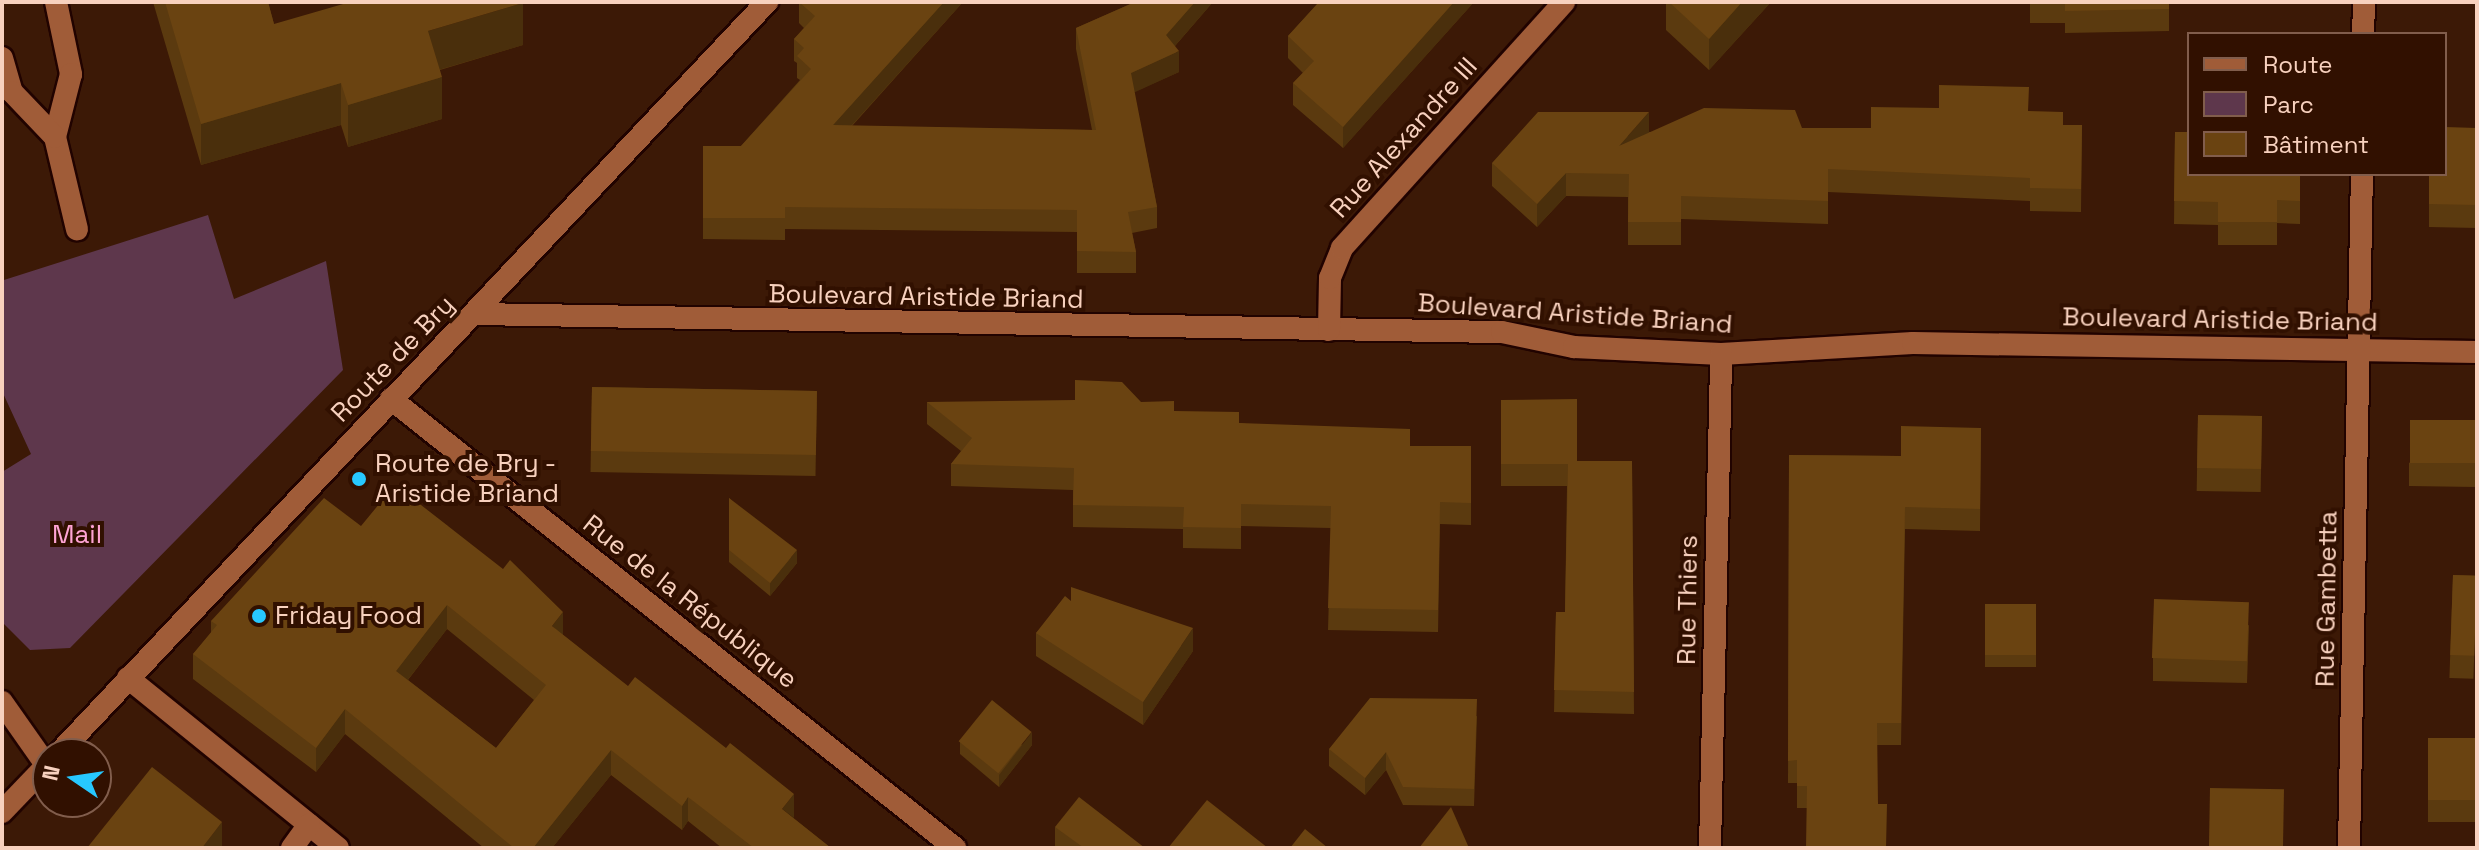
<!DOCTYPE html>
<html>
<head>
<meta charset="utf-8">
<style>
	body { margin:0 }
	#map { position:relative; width:2479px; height:850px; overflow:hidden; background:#3c1906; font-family:"Space Grotesk",sans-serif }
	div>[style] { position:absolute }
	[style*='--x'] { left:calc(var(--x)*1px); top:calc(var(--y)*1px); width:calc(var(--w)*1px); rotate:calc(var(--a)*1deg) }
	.green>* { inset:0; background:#5e374c }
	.roads { filter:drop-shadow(2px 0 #210300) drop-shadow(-2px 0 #210300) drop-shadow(0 2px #210300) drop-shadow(0 -2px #210300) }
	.service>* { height:22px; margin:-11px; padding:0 11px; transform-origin:11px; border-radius:11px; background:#a05c38 }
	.minor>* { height:22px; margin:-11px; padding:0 11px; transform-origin:11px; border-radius:11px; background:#a05c38 }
	.tertiary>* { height:22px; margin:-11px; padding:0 11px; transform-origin:11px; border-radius:11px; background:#a05c38 }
	.wall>* { inset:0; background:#5b3a0f; transform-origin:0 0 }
	.shaded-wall>* { inset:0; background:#4a2f0c }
	.building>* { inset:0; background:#6a4311; transform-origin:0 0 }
	.dots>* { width:22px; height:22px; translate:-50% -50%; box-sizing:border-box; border:4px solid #311000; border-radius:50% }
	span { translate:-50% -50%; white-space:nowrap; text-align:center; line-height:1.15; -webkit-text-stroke:8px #311000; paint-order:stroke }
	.street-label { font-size:26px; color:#f8d1be }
	.poi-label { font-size:26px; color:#f8d1be }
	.left { translate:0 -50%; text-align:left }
	.park-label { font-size:26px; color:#ffa4d4 }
	.frame { position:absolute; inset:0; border:4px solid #f8d1be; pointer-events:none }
	.legend { position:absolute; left:2187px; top:32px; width:260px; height:144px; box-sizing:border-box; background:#311000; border:2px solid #815d4c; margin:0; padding:10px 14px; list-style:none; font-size:24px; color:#f8d1be }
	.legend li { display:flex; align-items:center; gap:16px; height:40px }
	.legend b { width:40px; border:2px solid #815d4c }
	.north { position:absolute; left:32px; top:738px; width:80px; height:80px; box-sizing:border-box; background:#311000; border:2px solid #815d4c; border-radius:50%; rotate:283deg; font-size:22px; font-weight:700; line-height:32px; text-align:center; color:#f8d1be }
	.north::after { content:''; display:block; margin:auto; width:28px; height:36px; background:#27c8ff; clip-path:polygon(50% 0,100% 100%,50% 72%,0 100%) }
</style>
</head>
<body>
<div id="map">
	<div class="green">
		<div style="clip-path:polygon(208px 215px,234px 299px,326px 261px,343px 370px,70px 648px,30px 650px,2px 622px,2px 472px,31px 454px,2px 391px,2px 274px,4px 280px)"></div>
	</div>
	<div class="roads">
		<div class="service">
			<div style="--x:56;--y:2;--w:74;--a:78.2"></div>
			<div style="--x:71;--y:74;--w:65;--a:104.3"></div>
			<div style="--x:55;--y:137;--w:95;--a:76.6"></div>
			<div style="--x:2;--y:58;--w:35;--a:74"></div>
			<div style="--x:12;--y:92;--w:62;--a:46.3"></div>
		</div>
		<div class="minor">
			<div style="--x:2363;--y:34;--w:32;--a:-88"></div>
			<div style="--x:476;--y:314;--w:1026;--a:1.01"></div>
			<div style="--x:1502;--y:332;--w:74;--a:11.8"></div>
			<div style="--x:1574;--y:347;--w:147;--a:2.7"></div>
			<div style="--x:1721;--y:354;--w:192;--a:-3.3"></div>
			<div style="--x:1913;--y:343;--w:564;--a:0.91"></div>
			<div style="--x:1329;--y:330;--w:52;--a:-88.9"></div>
			<div style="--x:1330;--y:278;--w:32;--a:-68"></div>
			<div style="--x:1342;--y:248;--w:331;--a:-47.9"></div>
			<div style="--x:391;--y:399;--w:721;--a:38.52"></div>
			<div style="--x:128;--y:678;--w:270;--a:39"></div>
			<div style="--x:2;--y:702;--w:78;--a:54.9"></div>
			<div style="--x:292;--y:848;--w:29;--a:-54"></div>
			<div style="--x:1710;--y:848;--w:494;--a:-88.7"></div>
			<div style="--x:2349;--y:848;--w:674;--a:-88.9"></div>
		</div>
		<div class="tertiary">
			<div style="--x:58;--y:754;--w:1034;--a:-46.69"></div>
			<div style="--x:2;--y:812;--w:66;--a:-46.2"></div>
		</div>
	</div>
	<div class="wall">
		<div style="clip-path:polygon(153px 2px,268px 2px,274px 24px,523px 45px,440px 70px,442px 119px,348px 147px,341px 125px,201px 165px)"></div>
		<div style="clip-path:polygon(799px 2px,963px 2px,852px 126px,1092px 130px,1076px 49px,1076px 28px,1135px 2px,1213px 2px,1175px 46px,1179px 72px,1134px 92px,1157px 207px,1157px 228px,1132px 233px,1136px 252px,1136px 273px,1077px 273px,1077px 232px,785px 229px,785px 240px,703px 239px,703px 146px,741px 146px,800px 80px,797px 78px,797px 63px,794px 61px,794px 39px,804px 28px,799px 23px)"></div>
		<div style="clip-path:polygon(1319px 2px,1474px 2px,1343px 148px,1293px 105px,1293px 83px,1303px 73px,1288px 58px,1288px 36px)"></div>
		<div style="clip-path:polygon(1666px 2px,1771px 2px,1709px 70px,1666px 30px)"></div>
		<div style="clip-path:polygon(2030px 2px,2169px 2px,2169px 31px,2065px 33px,2065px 23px,2030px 23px)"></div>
		<div style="clip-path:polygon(2029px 111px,2063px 125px,2082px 125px,2081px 212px,2030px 211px,2030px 201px,1828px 192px,1828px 224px,1681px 219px,1681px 245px,1628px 245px,1628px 197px,1566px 196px,1537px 227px,1492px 186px,1492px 163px,1649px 132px,1802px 128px,1871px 128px)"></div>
		<div style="clip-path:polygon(2477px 128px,2477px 228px,2429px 227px,2429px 174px)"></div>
		<div style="clip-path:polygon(2175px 132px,2300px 174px,2300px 224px,2277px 223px,2277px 245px,2218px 245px,2218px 225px,2174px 224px)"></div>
		<div style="left:592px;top:387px;width:225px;height:85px;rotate:1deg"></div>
		<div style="clip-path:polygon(1501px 400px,1577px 461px,1632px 461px,1634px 714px,1554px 712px,1556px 612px,1565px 612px,1567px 486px,1501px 486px)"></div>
		<div style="clip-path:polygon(927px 402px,1141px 402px,1174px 411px,1239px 423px,1410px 446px,1471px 446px,1471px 525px,1440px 524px,1438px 632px,1328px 630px,1331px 528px,1241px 526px,1241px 549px,1183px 548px,1183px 529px,1073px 527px,1073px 490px,951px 486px,951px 464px,961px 451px,927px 424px)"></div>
		<div style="left:2198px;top:415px;width:64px;height:76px;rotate:1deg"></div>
		<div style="clip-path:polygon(2477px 420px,2476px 487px,2409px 486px,2409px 463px)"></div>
		<div style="clip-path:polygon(1981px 428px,1980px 531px,1905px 529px,1901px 745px,1877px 745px,1807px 808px,1797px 808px,1797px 783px,1788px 783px,1789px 455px,1901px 456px)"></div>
		<div style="clip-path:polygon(729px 498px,797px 563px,770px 596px,729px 562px)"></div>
		<div style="clip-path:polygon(evenodd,361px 526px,563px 635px,831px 848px,722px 848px,688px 821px,682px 830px,611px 775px,552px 848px,484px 848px,345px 734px,316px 772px,193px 679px,193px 654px,211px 633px,211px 621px,361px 526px,447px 629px,534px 700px,496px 748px,408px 680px,447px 629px)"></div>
		<div style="left:2453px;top:575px;width:24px;height:103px;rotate:2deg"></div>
		<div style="clip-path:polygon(1071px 601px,1193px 651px,1143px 725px,1036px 656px,1036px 633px)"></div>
		<div style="left:1985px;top:604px;width:51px;height:63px"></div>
		<div style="clip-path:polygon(2249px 625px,2247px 683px,2153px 681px,2153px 658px)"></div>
		<div style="clip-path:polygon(1477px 716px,1474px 806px,1403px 805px,1386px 770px,1365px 795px,1329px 766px,1329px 749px)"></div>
		<div style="left:2428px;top:738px;width:49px;height:84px"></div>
		<div style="clip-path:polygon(960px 742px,1032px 745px,999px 787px,960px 754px)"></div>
		<div style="clip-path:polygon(1055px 827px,1145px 848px,1055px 848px)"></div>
	</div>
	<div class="shaded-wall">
		<div style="clip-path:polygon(944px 2px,963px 2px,833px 146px,833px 125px)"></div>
		<div style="clip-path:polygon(1195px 2px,1213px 2px,1166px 56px,1166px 35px)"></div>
		<div style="clip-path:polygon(1454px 2px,1474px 2px,1343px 148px,1343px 127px)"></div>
		<div style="clip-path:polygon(1742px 2px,1771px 2px,1709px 70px,1709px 39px)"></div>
		<div style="clip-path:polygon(523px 3px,523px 45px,428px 73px,428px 31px)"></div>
		<div style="clip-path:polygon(1179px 51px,1179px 72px,1131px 94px,1131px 73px)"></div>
		<div style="clip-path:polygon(442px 77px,442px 119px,348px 147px,348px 105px)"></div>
		<div style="clip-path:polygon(341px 83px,341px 125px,201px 165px,201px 124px)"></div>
		<div style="clip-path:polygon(1649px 112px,1649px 135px,1619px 146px)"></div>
		<div style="clip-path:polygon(1566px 173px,1566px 196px,1537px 227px,1537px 204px)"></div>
		<div style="clip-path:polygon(797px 550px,797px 563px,770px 596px,770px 583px)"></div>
		<div style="clip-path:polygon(447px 605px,447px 629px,396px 695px,396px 671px)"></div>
		<div style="clip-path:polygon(563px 612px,563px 637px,552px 626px)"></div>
		<div style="clip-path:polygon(1193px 628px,1193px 651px,1143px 725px,1143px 702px)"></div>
		<div style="clip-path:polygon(345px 709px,345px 734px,316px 772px,316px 748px)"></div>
		<div style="clip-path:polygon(1032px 732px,1032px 745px,999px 787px,999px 775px)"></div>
		<div style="clip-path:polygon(611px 750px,611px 775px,552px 848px,533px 848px)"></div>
		<div style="clip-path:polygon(1386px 752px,1386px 770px,1365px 795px,1365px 778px)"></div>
		<div style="clip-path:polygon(794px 794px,794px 818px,782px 809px)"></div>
		<div style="clip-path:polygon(688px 797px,688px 821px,682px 830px,682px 806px)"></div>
		<div style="clip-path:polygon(222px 822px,222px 848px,202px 848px)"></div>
	</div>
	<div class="building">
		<div style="clip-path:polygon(165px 2px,268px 2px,274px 24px,350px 2px,522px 2px,523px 3px,428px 31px,442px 77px,348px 105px,341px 83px,201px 124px)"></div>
		<div style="clip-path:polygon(799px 2px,944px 2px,833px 125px,1096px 130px,1076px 28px,1135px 2px,1195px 2px,1166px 35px,1179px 51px,1131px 73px,1157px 207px,1128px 212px,1136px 252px,1077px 251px,1077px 210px,785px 207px,785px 218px,703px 218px,703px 146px,741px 146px,811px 69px,797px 56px,804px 48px,794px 39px,815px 16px)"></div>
		<div style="clip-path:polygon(1319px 2px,1454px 2px,1343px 127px,1293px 83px,1314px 61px,1288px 36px)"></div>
		<div style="clip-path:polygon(1669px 2px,1742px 2px,1709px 39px)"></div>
		<div style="clip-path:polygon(2065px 2px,2169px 2px,2169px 9px,2065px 11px)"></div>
		<div style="clip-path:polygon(1939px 85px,2029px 87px,2028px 111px,2063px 112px,2063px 125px,2082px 125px,2081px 189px,2030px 188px,2030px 178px,1828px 169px,1828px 201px,1681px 196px,1681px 222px,1628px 222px,1629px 174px,1566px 173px,1537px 204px,1492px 163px,1538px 112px,1649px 112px,1619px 146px,1704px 108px,1795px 110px,1802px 128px,1871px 128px,1871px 107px,1939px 108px)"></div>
		<div style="clip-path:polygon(2445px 127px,2477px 128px,2477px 205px,2429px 204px,2429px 174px,2445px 174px)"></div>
		<div style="clip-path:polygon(2175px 132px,2189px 132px,2189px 174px,2300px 174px,2300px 201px,2277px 200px,2277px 222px,2218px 222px,2218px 202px,2174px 201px)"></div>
		<div style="clip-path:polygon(1075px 380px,1122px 382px,1141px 402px,1174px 401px,1174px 411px,1239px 412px,1239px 423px,1410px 429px,1410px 446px,1471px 446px,1471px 503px,1440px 502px,1438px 610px,1328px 608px,1331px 506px,1241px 504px,1241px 528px,1183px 527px,1184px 507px,1073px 505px,1074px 468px,951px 464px,972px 438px,927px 402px,1075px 400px)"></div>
		<div style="left:592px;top:387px;width:225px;height:64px;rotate:1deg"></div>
		<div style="clip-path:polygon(1577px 399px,1577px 461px,1632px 461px,1634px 692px,1554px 690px,1556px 612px,1565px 612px,1568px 464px,1501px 464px,1501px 400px)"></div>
		<div style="left:2198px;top:415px;width:64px;height:53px;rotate:1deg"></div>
		<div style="left:2410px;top:420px;width:67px;height:43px"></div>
		<div style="clip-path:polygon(1901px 426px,1981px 428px,1980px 509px,1905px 507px,1901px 723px,1877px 723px,1878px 804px,1887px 804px,1886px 848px,1806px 848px,1807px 786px,1797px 786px,1797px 760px,1788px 761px,1789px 455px,1901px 456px)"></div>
		<div style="clip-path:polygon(evenodd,389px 492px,406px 506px,412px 498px,503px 569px,510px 560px,563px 612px,552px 626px,628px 686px,635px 677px,726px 748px,730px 743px,794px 794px,782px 809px,831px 848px,754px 848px,688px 797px,682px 806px,611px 750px,533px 848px,514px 848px,345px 709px,316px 748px,193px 654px,217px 625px,211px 621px,324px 498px,361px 526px,389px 492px,447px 605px,546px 685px,496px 748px,396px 671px,447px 605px)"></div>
		<div style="clip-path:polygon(729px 498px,797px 550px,770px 583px,729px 550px)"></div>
		<div style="left:2453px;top:575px;width:24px;height:80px;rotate:2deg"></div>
		<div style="clip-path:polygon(1071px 587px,1193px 628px,1143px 702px,1036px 633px,1065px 596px,1071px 601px)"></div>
		<div style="left:2154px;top:599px;width:95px;height:59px;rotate:2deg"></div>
		<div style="left:1985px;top:604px;width:51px;height:51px"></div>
		<div style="clip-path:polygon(1370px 698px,1477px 699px,1474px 789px,1403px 787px,1386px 752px,1365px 778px,1329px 749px)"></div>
		<div style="left:992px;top:700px;width:51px;height:53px;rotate:39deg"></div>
		<div style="left:2428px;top:738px;width:49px;height:62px"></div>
		<div style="clip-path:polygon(152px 767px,222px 822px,202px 848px,87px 848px)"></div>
		<div style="left:2210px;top:788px;width:74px;height:60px;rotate:1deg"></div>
		<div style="clip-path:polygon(1079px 797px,1145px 848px,1084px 848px,1055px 827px)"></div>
		<div style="clip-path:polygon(1207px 800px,1268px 848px,1168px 848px)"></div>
		<div style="clip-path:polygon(1451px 807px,1469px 848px,1419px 848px)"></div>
		<div style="clip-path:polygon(1305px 829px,1328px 848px,1290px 848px)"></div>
	</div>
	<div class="dots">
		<div style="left:359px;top:479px;background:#27c8ff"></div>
		<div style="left:259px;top:616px;background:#27c8ff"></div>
	</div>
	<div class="street-label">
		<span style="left:1404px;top:138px;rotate:-48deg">Rue Alexandre III</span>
		<span style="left:926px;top:297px;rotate:1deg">Boulevard Aristide Briand</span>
		<span style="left:1575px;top:314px;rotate:4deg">Boulevard Aristide Briand</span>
		<span style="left:2220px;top:320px;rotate:1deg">Boulevard Aristide Briand</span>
		<span style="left:393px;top:359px;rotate:-46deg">Route de Bry</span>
		<span style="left:2327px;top:599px;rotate:-89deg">Rue Gambetta</span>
		<span style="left:1688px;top:600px;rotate:-89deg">Rue Thiers</span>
		<span style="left:690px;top:602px;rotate:38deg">Rue de la République</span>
	</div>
	<div class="poi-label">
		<span class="left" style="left:375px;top:479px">Route de Bry -<br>Aristide Briand</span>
		<span class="left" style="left:275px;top:616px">Friday Food</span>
	</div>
	<div class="park-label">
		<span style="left:77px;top:535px">Mail</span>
	</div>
	<div class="frame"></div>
	<ul class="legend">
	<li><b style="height:10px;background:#a05c38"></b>Route</li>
	<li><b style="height:22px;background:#5e374c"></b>Parc</li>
	<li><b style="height:22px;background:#6a4311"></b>Bâtiment</li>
	</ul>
	<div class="north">N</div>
</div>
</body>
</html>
